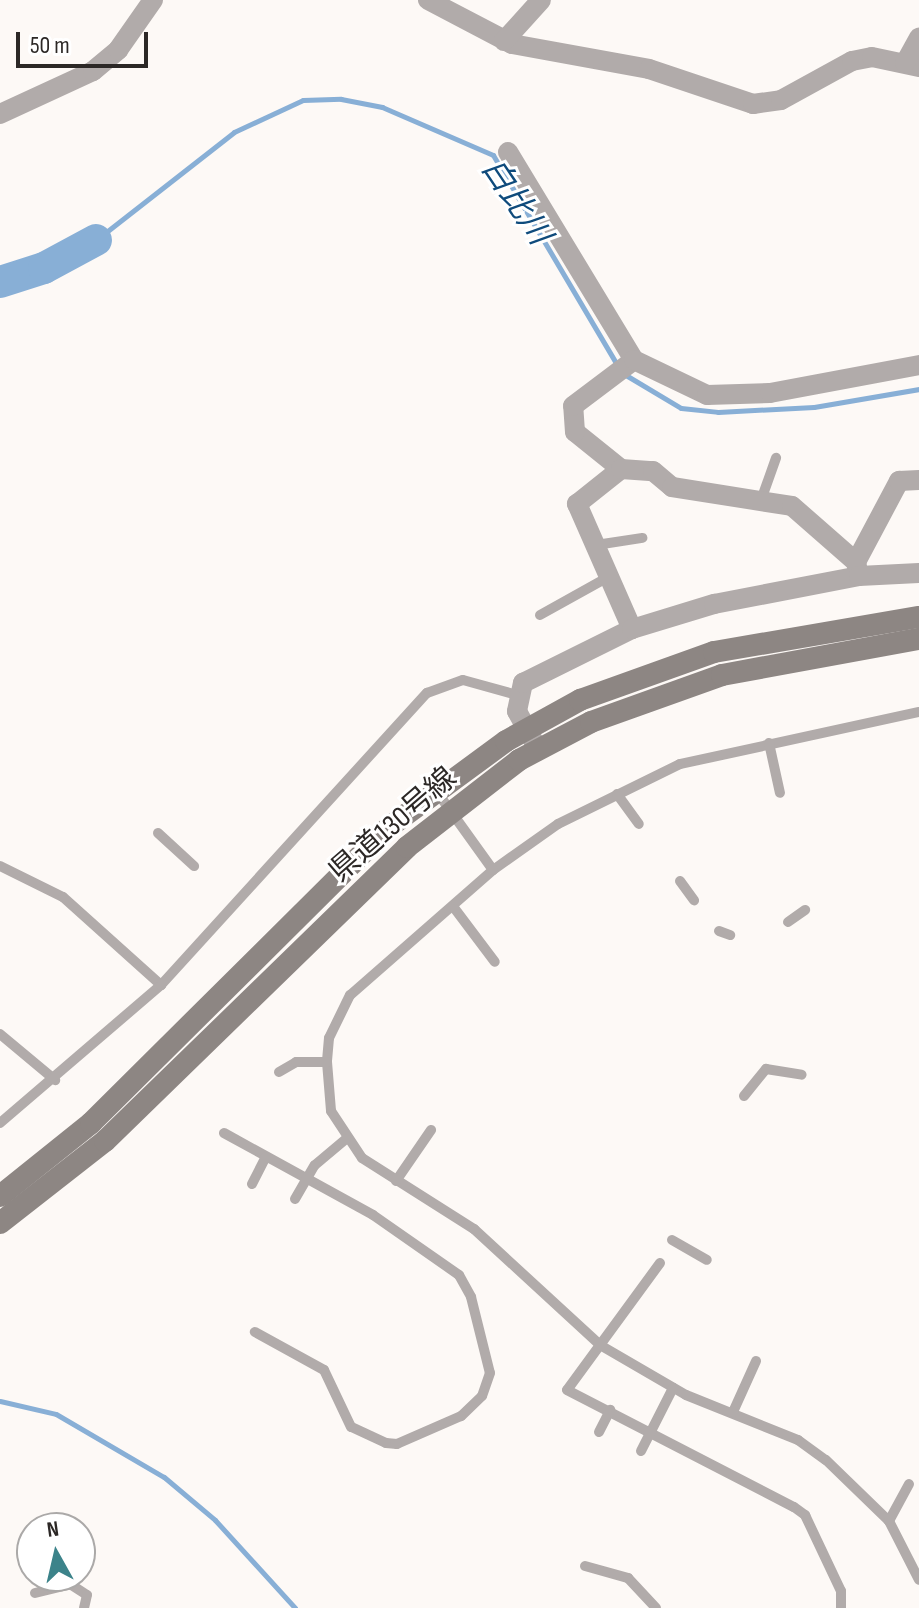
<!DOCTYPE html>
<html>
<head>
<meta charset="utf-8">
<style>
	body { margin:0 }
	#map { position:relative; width:919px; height:1608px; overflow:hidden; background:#fdf9f6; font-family:"Sofia Sans Condensed","Noto Sans JP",sans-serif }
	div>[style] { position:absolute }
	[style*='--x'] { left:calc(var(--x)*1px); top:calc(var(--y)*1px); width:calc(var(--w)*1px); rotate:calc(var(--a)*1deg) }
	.stream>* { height:5px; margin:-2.5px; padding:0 2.5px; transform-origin:2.5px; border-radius:2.5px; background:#88afd6 }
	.river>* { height:32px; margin:-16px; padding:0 16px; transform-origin:16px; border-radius:16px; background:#88afd6 }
	.service>* { height:10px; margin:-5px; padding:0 5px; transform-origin:5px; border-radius:5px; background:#b1abaa }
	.minor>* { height:20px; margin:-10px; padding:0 10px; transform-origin:10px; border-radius:10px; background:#b1abaa }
	.secondary>* { height:22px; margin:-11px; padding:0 11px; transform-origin:11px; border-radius:11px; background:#8d8683 }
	span { translate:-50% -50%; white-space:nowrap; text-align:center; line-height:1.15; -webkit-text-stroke:6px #fff; paint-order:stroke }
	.street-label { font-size:30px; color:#2c2826 }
	.water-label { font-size:32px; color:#0f4b7c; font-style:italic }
	.north { position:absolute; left:16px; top:1512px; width:80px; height:80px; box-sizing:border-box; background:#fff; border:2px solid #aba9a8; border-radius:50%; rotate:352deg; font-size:22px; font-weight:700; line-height:32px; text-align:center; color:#2c2826 }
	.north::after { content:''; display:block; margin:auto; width:28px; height:36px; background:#3c838a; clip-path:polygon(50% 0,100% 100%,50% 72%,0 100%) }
	.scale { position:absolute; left:16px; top:32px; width:132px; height:36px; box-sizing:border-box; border:4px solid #2c2826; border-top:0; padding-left:10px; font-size:24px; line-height:28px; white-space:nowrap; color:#2c2826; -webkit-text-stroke:6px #fff; paint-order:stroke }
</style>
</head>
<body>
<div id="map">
	<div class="stream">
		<div style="--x:96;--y:240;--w:175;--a:-38"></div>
		<div style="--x:234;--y:132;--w:76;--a:-24.9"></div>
		<div style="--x:303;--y:100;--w:38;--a:-2"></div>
		<div style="--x:341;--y:99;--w:42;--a:11"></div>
		<div style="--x:382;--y:107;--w:121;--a:23.4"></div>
		<div style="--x:493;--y:155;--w:245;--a:59.4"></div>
		<div style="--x:624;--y:374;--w:66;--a:30.8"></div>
		<div style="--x:681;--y:408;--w:37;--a:6"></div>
		<div style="--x:718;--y:412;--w:96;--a:-3"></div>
		<div style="--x:814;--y:407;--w:107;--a:-9.7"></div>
		<div style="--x:0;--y:1401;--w:57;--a:13.1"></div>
		<div style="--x:56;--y:1414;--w:125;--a:30.3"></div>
		<div style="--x:164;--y:1477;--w:67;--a:40.1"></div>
		<div style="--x:215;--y:1520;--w:119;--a:47.7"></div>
	</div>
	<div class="river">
		<div style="--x:0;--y:282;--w:46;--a:-17.7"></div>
		<div style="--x:44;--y:268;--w:59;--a:-28.3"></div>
	</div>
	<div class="service">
		<div style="--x:760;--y:503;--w:48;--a:-70.4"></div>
		<div style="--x:596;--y:545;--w:47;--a:-8.7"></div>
		<div style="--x:540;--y:615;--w:80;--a:-29.1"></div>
		<div style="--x:919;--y:712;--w:245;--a:167.7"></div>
		<div style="--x:680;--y:764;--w:136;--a:153.8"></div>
		<div style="--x:558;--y:824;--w:80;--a:144.7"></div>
		<div style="--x:493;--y:870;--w:190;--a:138.8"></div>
		<div style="--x:350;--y:995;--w:48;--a:116"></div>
		<div style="--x:329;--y:1038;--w:24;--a:95"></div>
		<div style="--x:327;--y:1062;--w:49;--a:85.3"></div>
		<div style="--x:331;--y:1111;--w:56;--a:56.6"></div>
		<div style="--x:362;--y:1158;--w:133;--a:32.4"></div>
		<div style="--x:474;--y:1229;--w:171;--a:42.6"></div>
		<div style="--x:600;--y:1345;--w:99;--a:30.2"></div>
		<div style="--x:686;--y:1395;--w:121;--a:21.9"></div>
		<div style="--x:798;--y:1440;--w:34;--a:36"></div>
		<div style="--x:826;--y:1460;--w:88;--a:44.1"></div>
		<div style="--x:889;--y:1521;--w:66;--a:63"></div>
		<div style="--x:769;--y:743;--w:51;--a:77.6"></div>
		<div style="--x:437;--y:792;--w:96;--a:54.3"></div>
		<div style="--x:617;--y:794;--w:37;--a:54"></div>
		<div style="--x:158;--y:833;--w:49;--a:42.5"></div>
		<div style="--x:0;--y:866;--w:70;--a:26.2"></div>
		<div style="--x:63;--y:897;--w:132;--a:41.9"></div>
		<div style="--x:680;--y:881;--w:24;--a:54"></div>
		<div style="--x:455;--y:909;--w:66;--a:53"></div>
		<div style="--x:788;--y:922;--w:21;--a:-35"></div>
		<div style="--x:719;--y:931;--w:12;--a:20"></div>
		<div style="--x:0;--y:1034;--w:72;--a:39.9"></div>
		<div style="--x:279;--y:1072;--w:20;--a:-30"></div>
		<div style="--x:296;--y:1062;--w:31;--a:0"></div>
		<div style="--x:744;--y:1096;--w:35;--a:-51"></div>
		<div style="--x:766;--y:1069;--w:36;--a:9"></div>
		<div style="--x:0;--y:1123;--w:212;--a:-40.6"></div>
		<div style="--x:161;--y:985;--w:395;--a:-47.7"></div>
		<div style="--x:427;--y:693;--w:38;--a:-20"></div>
		<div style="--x:463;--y:680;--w:56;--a:15.5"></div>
		<div style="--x:224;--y:1133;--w:170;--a:28.8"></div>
		<div style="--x:373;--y:1215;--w:105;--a:34.9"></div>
		<div style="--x:459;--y:1275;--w:25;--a:61"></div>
		<div style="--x:471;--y:1297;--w:78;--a:76"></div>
		<div style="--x:490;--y:1373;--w:24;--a:109"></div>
		<div style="--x:482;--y:1396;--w:29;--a:136"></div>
		<div style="--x:461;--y:1416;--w:70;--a:156.4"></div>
		<div style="--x:397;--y:1444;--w:11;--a:-175"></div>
		<div style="--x:386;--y:1443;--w:38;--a:-155"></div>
		<div style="--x:351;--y:1427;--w:63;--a:-115.3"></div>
		<div style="--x:324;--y:1370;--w:79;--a:-151.2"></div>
		<div style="--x:396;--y:1181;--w:62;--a:-55.5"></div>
		<div style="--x:252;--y:1184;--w:30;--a:-63"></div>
		<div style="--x:295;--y:1199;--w:39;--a:-60"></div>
		<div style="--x:315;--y:1165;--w:40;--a:-40"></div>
		<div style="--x:672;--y:1240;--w:40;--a:29.7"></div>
		<div style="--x:660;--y:1263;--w:157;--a:126.2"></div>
		<div style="--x:567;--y:1390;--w:255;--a:27.3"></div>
		<div style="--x:794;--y:1507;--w:14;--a:36"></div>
		<div style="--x:805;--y:1515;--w:84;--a:64.7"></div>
		<div style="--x:841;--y:1591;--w:17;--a:90"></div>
		<div style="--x:733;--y:1412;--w:56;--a:-65.7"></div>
		<div style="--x:599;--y:1432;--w:25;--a:-63"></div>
		<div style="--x:641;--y:1451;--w:71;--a:-63.1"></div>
		<div style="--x:889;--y:1521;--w:42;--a:-61.6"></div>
		<div style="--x:585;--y:1566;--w:45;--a:15.6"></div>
		<div style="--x:628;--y:1578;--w:41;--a:47"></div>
		<div style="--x:35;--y:1593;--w:36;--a:-14"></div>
		<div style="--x:70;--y:1584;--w:20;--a:33"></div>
		<div style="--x:87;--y:1595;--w:13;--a:103"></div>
	</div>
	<div class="minor">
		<div style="--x:428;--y:0;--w:95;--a:27.6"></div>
		<div style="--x:512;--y:44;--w:139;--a:10.3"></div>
		<div style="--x:649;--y:69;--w:110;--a:18.6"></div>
		<div style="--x:753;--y:104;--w:28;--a:-8"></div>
		<div style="--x:781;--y:100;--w:81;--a:-28.8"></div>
		<div style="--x:852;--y:61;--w:20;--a:-11"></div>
		<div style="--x:872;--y:57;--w:48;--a:12"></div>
		<div style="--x:504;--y:41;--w:55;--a:-47.9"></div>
		<div style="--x:905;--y:63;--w:29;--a:-61"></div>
		<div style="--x:0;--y:114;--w:102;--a:-24.8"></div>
		<div style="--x:93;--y:71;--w:33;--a:-40"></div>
		<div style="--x:118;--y:50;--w:61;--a:-55"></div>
		<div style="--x:508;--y:152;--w:243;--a:58.8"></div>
		<div style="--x:621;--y:469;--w:59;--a:-141.2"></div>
		<div style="--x:575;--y:432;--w:26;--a:-94"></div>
		<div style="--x:573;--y:406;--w:76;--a:-37"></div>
		<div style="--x:634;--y:360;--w:81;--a:25.6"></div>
		<div style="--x:707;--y:395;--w:63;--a:-1.8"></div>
		<div style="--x:770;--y:393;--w:152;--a:-10.6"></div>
		<div style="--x:858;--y:572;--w:10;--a:-101"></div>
		<div style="--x:856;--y:562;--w:92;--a:-62"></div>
		<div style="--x:899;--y:481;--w:20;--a:-3"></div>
		<div style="--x:632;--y:629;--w:137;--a:-113.7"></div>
		<div style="--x:577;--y:504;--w:56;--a:-38.5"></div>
		<div style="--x:621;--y:469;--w:32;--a:4"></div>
		<div style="--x:653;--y:471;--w:25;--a:40"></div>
		<div style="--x:672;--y:487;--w:121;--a:9"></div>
		<div style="--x:792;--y:506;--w:85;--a:41.2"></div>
		<div style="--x:534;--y:742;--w:35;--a:-119"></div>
		<div style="--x:517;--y:711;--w:29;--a:-78"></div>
		<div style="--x:523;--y:683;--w:122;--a:-26.4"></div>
		<div style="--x:632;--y:629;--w:86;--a:-17"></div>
		<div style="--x:714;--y:604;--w:148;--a:-10.9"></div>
		<div style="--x:859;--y:576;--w:60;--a:-2.9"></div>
	</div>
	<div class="secondary">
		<div style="--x:0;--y:1196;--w:117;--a:-38.7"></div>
		<div style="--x:91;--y:1123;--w:420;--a:-44.8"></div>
		<div style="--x:389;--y:827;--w:145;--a:-36.3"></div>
		<div style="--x:506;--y:741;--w:85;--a:-29"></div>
		<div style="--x:580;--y:700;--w:142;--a:-19.7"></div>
		<div style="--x:714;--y:652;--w:208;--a:-9.7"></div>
		<div style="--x:0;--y:1223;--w:133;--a:-38"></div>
		<div style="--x:105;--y:1141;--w:421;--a:-44.2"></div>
		<div style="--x:407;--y:847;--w:142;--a:-37.8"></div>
		<div style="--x:519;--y:760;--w:81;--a:-27.8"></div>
		<div style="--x:591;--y:722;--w:139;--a:-19.7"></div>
		<div style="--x:722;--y:675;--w:200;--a:-10.4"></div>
	</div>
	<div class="street-label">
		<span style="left:393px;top:825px;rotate:-41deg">県道130号線</span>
	</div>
	<div class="water-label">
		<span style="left:515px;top:202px;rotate:56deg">白比川</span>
	</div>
	<div class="north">N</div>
	<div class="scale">50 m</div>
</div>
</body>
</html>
